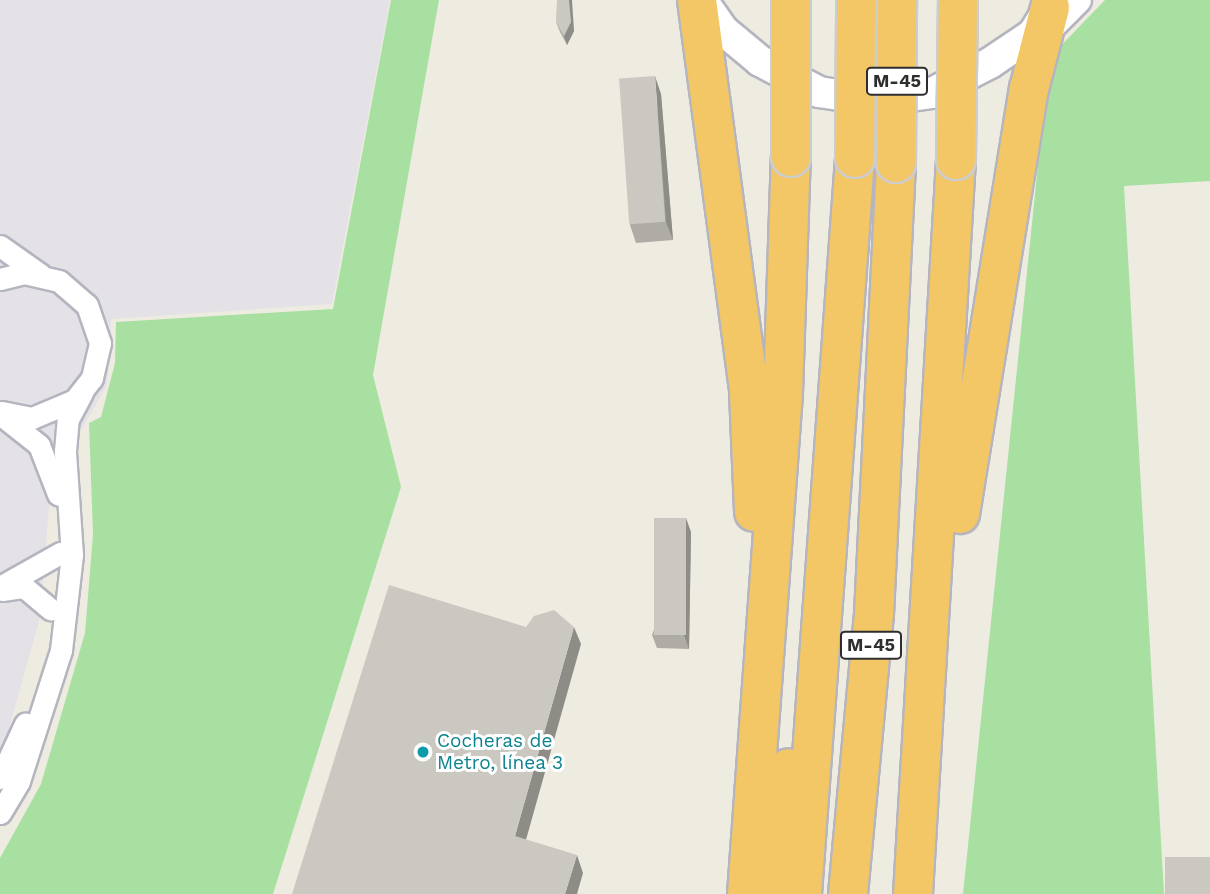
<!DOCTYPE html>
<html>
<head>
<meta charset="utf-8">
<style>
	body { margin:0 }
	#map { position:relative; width:1210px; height:894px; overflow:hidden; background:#eeece1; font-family:"Work Sans",sans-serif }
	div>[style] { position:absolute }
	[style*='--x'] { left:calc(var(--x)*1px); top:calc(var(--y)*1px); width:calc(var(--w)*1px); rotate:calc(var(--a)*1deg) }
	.industrial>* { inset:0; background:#e4e1e7 }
	.green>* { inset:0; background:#a8e0a2 }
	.roads { filter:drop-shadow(2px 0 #b5b5c0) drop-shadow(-2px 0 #b5b5c0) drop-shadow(0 2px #b5b5c0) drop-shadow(0 -2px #b5b5c0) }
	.minor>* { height:21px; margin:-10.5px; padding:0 10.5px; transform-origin:10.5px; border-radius:10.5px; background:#fff }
	.tertiary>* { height:26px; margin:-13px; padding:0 13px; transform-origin:13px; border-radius:13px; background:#fff }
	.secondary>* { height:30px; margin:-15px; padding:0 15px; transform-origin:15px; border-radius:15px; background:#fff }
	.motorway>* { height:38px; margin:-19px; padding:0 19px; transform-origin:19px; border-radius:19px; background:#f4c766 }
	.bridges { filter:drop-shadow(2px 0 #cdcdcd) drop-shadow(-2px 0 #cdcdcd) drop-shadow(0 2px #cdcdcd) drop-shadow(0 -2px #cdcdcd) }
	.motorway-bridge>* { height:38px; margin:-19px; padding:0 19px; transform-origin:19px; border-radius:19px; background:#f4c766 }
	.wall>* { inset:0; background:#aeaca5 }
	.shaded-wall>* { inset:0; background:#8d8c86 }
	.building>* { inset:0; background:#cac8c0; transform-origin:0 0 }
	.dots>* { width:19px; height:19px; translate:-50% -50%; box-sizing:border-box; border:4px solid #fff; border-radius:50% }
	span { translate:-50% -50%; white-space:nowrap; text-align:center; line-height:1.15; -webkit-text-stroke:6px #fff; paint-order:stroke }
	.shield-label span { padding:2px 5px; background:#fff; border:2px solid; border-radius:5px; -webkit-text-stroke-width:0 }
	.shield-label { font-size:18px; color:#2e2e2e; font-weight:700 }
	.culture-label { font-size:19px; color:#0d838f }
	.left { translate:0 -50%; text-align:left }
</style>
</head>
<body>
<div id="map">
	<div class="industrial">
		<div style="clip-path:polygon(0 0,390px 0,332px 304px,111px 319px,107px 385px,51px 483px,40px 618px,0 760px)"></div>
	</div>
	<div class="green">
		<div style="clip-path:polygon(391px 0,439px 0,373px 375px,401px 487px,273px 894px,0 894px,0 858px,41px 784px,85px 633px,93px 534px,89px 423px,101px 417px,115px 363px,116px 322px,333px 309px)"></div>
		<div style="clip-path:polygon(1105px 0,1210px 0,1210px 181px,1124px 186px,1164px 894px,963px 894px,1049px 58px)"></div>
	</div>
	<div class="roads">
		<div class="minor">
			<div style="--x:0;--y:246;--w:50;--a:35.3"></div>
			<div style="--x:0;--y:279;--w:25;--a:-14"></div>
			<div style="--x:24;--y:273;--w:36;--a:13"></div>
			<div style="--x:59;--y:281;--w:37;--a:41"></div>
			<div style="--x:87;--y:305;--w:40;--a:71.1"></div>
			<div style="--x:100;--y:343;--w:36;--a:103"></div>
			<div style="--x:92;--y:378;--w:28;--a:128"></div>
			<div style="--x:75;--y:400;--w:47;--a:157.3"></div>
			<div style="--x:32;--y:418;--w:32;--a:-169"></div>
			<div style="--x:0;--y:414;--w:50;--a:38.5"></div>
			<div style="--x:39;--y:445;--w:53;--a:68.8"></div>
			<div style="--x:0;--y:587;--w:69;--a:-29.5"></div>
			<div style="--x:2;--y:590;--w:22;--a:-8"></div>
			<div style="--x:24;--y:587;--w:35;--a:40"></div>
			<div style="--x:0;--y:778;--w:60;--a:-65.2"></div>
			<div style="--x:0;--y:813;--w:37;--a:-59"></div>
			<div style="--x:19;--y:781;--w:138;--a:-72.2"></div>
			<div style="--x:61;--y:650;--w:96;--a:-83.4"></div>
			<div style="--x:72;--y:555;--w:104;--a:-93.9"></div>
			<div style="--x:65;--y:451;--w:32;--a:-85"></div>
			<div style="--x:68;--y:419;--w:30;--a:-62"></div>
		</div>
		<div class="tertiary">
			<div style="--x:1046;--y:32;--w:45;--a:-45"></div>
		</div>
		<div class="secondary">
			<div style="--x:702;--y:0;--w:38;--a:55"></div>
			<div style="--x:724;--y:31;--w:47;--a:39.8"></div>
			<div style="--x:760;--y:61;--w:67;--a:27.7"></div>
			<div style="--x:819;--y:92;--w:59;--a:8.8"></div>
			<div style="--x:877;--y:101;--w:56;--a:-8.3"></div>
			<div style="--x:932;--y:93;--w:65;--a:-27.3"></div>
			<div style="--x:990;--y:63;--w:52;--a:-34"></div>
			<div style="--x:1033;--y:34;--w:26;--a:-58"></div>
		</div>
		<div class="motorway">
			<div style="--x:697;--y:0;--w:395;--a:82.4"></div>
			<div style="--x:749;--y:392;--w:120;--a:87.6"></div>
			<div style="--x:960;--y:514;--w:431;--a:-80.8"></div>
			<div style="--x:1029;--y:89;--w:84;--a:-75.5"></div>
			<div style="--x:770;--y:892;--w:125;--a:-81.7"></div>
			<div style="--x:747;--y:894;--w:502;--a:-85.89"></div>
			<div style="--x:783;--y:393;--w:236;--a:-88.1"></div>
			<div style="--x:802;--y:894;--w:738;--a:-85.88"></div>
			<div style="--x:848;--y:894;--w:281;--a:-84.7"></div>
			<div style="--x:874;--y:614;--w:452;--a:-87.2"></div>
			<div style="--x:913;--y:894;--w:735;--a:-86.65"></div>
		</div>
	</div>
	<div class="bridges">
		<div class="motorway-bridge">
			<div style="--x:791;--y:0;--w:157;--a:90"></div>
			<div style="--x:855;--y:158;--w:158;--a:-89.6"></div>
			<div style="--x:956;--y:160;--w:160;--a:-89.3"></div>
			<div style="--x:896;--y:163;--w:163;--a:-89.6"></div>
		</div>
	</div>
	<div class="wall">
		<div style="clip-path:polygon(556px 22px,574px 31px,567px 45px,560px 32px)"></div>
		<div style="clip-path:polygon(661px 94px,673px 240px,636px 243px,630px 225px)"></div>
		<div style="clip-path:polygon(691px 532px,689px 649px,657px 648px,652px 635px)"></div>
	</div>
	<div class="shaded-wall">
		<div style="clip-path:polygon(569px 0,572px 0,574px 31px,567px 45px,564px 36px)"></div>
		<div style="clip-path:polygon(655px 76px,661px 94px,673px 240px,666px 222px)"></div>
		<div style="clip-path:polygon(686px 518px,691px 532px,689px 649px,684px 635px)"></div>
		<div style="clip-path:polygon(574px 627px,581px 644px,522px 854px,515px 836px)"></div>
		<div style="clip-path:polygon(577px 855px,583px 873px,577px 894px,565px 894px)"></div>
	</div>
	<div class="building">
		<div style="clip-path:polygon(557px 0,569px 0,571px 22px,564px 36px,556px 22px)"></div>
		<div style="left:655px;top:76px;width:146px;height:36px;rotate:86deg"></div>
		<div style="left:654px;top:518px;width:32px;height:117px"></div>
		<div style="clip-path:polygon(389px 585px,526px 627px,534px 616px,554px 610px,574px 627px,515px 836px,577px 855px,565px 894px,292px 894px)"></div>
		<div style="left:1210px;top:857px;width:37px;height:45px;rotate:90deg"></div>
	</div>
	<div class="dots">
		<div style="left:423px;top:752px;background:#0f9aa8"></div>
	</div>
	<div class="shield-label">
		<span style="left:897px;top:81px">M-45</span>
		<span style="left:871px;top:645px">M-45</span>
	</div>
	<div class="culture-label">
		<span class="left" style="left:437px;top:752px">Cocheras de<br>Metro, línea 3</span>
	</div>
</div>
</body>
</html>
